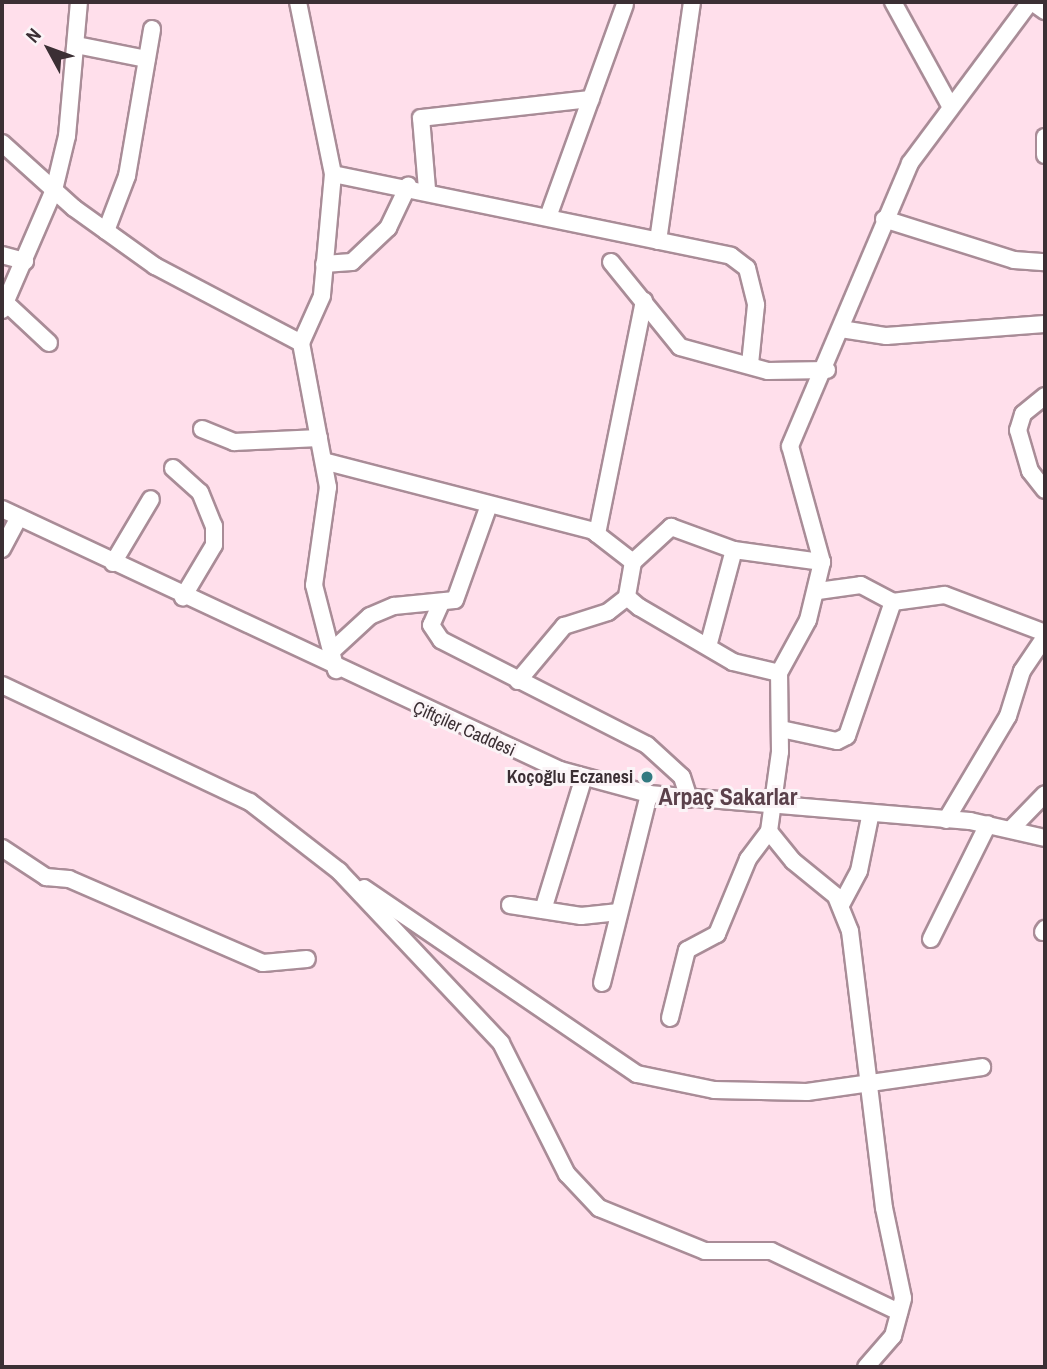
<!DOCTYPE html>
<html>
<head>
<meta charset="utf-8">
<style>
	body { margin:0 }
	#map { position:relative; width:1047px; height:1369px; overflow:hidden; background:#ffdfeb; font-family:"Archivo Narrow",sans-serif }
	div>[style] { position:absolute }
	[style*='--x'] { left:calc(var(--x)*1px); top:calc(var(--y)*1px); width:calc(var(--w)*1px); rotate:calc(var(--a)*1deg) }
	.roads { filter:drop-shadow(2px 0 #a98c97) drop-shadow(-2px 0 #a98c97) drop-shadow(0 2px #a98c97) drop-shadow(0 -2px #a98c97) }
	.minor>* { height:16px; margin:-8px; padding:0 8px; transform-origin:8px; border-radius:8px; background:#fff }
	.dots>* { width:19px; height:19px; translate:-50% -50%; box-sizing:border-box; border:4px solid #fbf4f7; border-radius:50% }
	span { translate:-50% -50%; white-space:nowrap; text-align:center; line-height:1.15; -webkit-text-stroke:6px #fbf4f7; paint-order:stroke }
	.street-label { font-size:18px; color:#3b2f34 }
	.poi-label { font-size:18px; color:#3b2f34; font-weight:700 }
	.right { translate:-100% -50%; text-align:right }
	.district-label { font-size:24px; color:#5b414b; font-weight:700 }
	.frame { position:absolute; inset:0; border:4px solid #3b2f34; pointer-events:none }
	.north { position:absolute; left:14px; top:14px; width:70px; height:70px; -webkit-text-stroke:5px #fbf4f7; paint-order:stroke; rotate:311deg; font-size:19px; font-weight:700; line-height:28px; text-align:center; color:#3b2f34 }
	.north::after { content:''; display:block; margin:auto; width:24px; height:32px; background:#3b2f34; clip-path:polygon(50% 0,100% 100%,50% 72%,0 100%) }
</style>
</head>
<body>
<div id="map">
	<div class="roads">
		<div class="minor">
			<div style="--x:298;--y:2;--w:176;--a:78.5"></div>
			<div style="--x:333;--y:174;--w:122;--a:95.2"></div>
			<div style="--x:322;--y:296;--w:51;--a:114.1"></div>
			<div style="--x:301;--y:343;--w:147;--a:79.4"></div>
			<div style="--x:328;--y:487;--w:99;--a:98.1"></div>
			<div style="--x:314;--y:585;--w:88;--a:75.5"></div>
			<div style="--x:893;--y:2;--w:116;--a:61.2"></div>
			<div style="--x:1032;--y:2;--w:16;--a:35"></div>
			<div style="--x:76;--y:45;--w:72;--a:11.2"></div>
			<div style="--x:1045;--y:137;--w:18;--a:90"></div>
			<div style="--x:2;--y:143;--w:97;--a:42.1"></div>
			<div style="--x:74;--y:208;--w:100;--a:35.6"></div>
			<div style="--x:155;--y:266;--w:165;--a:27.8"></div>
			<div style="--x:333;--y:174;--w:406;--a:11.6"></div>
			<div style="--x:731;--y:256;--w:20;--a:37"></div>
			<div style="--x:747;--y:268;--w:38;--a:76"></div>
			<div style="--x:756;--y:305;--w:59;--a:95.8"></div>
			<div style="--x:427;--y:189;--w:71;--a:-94.8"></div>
			<div style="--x:421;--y:118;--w:171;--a:-6.4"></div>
			<div style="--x:548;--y:217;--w:226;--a:-70.1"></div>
			<div style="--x:884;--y:219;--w:136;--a:17.5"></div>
			<div style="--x:1014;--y:260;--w:31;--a:4"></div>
			<div style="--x:106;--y:231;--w:59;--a:-69.1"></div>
			<div style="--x:127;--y:176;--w:149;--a:-80.3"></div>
			<div style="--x:658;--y:241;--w:241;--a:-81.9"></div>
			<div style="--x:2;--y:255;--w:24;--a:15"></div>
			<div style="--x:611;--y:262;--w:109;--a:50.9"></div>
			<div style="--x:680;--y:347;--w:91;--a:15.3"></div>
			<div style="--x:768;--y:371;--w:59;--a:-1"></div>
			<div style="--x:324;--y:264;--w:28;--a:-4"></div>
			<div style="--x:352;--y:262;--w:50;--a:-43.4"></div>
			<div style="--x:388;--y:228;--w:47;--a:-64.5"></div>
			<div style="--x:5;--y:302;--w:60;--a:43"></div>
			<div style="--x:2;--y:310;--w:131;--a:-66.6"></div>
			<div style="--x:54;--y:190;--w:56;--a:-76.5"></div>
			<div style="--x:67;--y:136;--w:135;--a:-84.9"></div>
			<div style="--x:841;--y:329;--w:46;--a:8.8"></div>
			<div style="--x:886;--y:336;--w:159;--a:-4.3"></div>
			<div style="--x:1045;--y:396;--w:28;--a:141"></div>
			<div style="--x:1023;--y:414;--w:17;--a:107"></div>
			<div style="--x:1018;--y:430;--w:43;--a:73.7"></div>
			<div style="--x:1030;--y:471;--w:24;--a:52"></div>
			<div style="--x:202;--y:429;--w:35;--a:22"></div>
			<div style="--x:234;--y:442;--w:85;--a:-2.7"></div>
			<div style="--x:327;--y:462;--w:275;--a:14.5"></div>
			<div style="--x:593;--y:531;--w:51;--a:37.8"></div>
			<div style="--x:633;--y:562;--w:36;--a:100"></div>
			<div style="--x:627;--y:597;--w:16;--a:40"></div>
			<div style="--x:639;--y:607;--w:109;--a:30.3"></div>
			<div style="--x:733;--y:662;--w:47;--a:13.4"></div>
			<div style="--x:173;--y:468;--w:36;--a:42"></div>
			<div style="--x:200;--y:492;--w:37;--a:68"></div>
			<div style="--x:214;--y:526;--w:19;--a:90"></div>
			<div style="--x:214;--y:545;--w:61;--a:120.8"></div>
			<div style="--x:2;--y:509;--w:616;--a:25.07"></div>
			<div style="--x:560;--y:770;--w:92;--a:15.1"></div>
			<div style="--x:649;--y:794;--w:322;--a:4.8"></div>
			<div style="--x:970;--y:821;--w:77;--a:12.8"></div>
			<div style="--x:597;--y:534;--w:238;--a:-78.6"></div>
			<div style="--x:2;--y:549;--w:36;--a:-62"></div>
			<div style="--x:633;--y:562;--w:52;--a:-42.6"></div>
			<div style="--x:671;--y:527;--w:67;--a:20.1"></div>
			<div style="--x:734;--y:550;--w:89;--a:7.8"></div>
			<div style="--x:113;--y:563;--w:74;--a:-59.3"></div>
			<div style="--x:818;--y:591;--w:43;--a:-7.9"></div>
			<div style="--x:861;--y:585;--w:36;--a:28"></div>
			<div style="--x:441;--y:603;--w:24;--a:114"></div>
			<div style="--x:431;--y:625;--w:18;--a:56"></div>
			<div style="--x:441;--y:640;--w:231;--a:27"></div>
			<div style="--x:647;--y:745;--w:47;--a:42.4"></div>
			<div style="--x:682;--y:777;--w:23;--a:72"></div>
			<div style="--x:709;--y:643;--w:96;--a:-75"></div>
			<div style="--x:333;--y:650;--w:50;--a:-42.6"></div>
			<div style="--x:370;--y:616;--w:26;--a:-23"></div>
			<div style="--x:394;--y:606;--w:61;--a:-5.6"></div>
			<div style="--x:455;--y:600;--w:101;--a:-70.3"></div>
			<div style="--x:518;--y:681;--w:72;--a:-50.1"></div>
			<div style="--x:564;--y:626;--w:46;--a:-17.7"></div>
			<div style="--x:608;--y:612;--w:24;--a:-38"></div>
			<div style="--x:2;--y:685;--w:274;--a:25.3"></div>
			<div style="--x:250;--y:802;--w:113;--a:37.8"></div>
			<div style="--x:339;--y:871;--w:236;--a:46.7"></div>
			<div style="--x:501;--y:1043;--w:147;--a:63.3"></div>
			<div style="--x:567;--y:1174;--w:47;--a:46.7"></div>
			<div style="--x:599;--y:1208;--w:114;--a:22.1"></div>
			<div style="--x:705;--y:1251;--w:66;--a:0"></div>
			<div style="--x:771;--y:1251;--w:142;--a:25.5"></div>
			<div style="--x:781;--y:729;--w:57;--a:12.1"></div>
			<div style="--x:837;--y:741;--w:11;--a:-27"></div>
			<div style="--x:847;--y:736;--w:142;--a:-71.1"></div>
			<div style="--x:893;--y:602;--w:52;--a:-7.7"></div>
			<div style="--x:945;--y:595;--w:107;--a:20.8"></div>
			<div style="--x:946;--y:820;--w:121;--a:-59.2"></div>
			<div style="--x:1008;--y:716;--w:47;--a:-72.7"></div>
			<div style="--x:1022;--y:671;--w:41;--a:-55.9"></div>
			<div style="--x:1012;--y:828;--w:47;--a:-45.9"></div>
			<div style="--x:2;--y:848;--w:53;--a:33.4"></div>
			<div style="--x:46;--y:877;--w:23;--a:5"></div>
			<div style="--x:69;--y:879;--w:211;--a:23.4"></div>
			<div style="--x:263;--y:963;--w:44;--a:-5.2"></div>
			<div style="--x:364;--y:888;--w:330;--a:34.3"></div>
			<div style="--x:637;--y:1074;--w:79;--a:11.7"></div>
			<div style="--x:714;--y:1090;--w:93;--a:1.2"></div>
			<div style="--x:807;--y:1092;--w:177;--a:-8.1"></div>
			<div style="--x:842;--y:903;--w:36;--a:-62"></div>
			<div style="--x:859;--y:871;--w:55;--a:-78.5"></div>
			<div style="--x:510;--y:905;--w:72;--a:8.8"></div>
			<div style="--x:581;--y:916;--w:38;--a:-6"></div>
			<div style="--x:543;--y:910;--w:139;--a:-72.9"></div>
			<div style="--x:1043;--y:932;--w:4;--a:-56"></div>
			<div style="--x:931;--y:939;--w:128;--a:-63.6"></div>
			<div style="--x:602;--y:983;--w:195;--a:-76"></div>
			<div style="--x:670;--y:1018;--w:70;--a:-76"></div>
			<div style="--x:687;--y:950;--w:34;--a:-28"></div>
			<div style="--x:717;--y:934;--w:81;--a:-67.5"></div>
			<div style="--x:748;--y:859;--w:35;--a:-53"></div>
			<div style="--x:866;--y:1367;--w:41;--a:-48.9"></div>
			<div style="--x:893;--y:1336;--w:39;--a:-75"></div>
			<div style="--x:903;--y:1298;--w:92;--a:-101.9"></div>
			<div style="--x:884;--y:1208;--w:279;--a:-97"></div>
			<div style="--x:850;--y:931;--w:38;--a:-112"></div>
			<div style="--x:836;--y:896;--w:55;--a:-140.9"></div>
			<div style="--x:793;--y:861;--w:38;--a:-129"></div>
			<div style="--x:769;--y:831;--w:80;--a:-82.1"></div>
			<div style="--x:780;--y:752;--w:79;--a:-90.7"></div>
			<div style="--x:779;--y:673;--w:60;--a:-61.3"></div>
			<div style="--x:808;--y:620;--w:60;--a:-76.4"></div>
			<div style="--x:822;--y:562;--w:120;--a:-105.4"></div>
			<div style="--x:790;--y:446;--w:307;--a:-67"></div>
			<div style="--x:910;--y:163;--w:201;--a:-53.3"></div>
		</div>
	</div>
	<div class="dots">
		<div style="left:647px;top:777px;background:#327a81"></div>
	</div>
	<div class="street-label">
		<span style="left:464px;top:729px;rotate:24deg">Çiftçiler Caddesi</span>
	</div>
	<div class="poi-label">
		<span class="right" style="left:633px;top:777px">Koçoğlu Eczanesi</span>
	</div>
	<div class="district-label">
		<span style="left:728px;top:797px">Arpaç Sakarlar</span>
	</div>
	<div class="frame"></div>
	<div class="north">N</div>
</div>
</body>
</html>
